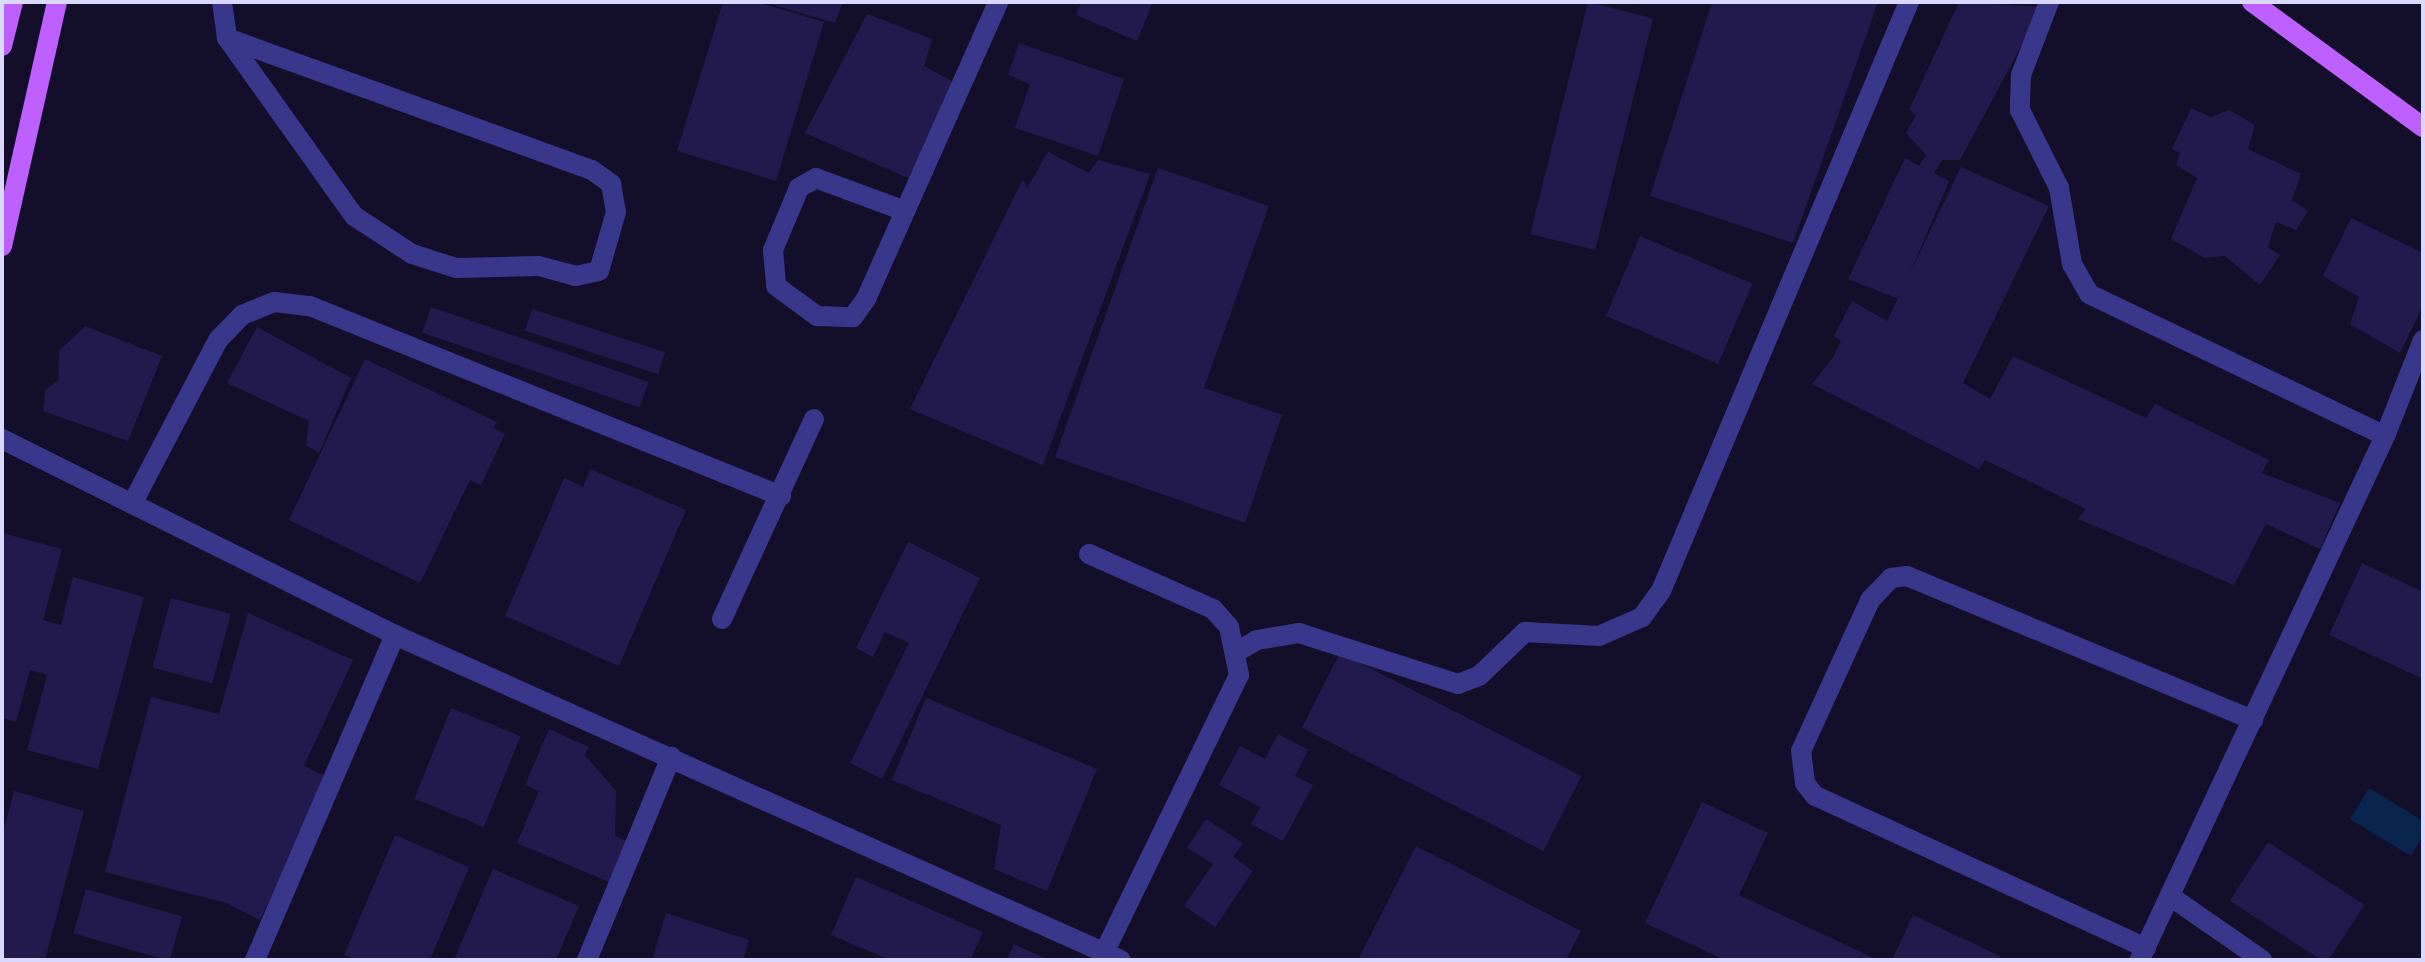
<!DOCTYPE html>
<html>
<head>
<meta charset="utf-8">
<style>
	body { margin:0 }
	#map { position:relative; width:2425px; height:962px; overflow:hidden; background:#130f2a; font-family:Karla,sans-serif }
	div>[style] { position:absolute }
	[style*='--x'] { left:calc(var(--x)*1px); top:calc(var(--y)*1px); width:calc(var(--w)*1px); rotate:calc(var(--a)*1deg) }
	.water>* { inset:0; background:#09254e }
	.building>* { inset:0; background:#221a4c; transform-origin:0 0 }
	.minor>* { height:20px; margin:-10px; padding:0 10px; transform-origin:10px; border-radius:10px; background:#38378b }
	.major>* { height:20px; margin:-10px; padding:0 10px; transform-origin:10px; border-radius:10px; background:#be5fff }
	span { translate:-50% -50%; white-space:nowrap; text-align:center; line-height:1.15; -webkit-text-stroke:6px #130f2a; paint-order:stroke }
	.frame { position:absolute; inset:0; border:4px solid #dbd8ff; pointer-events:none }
</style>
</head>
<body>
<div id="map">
	<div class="water">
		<div style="clip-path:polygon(2369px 788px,2423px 821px,2423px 836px,2411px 856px,2350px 819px)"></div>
	</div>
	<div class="building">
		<div style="clip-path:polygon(723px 2px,757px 2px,824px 22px,776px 181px,677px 151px)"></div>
		<div style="clip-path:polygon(764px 2px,843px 2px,835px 23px)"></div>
		<div style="clip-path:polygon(1081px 2px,1153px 2px,1137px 41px,1076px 15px)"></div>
		<div style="left:1588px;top:2px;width:67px;height:239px;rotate:14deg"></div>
		<div style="clip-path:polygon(1712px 2px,1878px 2px,1793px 243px,1650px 196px)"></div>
		<div style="clip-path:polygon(1959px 2px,2042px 7px,1960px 160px,1942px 160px,1934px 173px,1949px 181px,1899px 299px,1848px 279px,1905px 158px,1919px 166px,1926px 155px,1906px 133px,1916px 115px,1909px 110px)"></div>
		<div style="clip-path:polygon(867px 14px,932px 39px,924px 66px,957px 84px,913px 180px,805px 133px)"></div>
		<div style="clip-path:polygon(1019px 43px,1124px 79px,1098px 156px,1015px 128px,1030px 84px,1008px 75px)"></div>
		<div style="clip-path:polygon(2191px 108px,2211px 117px,2229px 110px,2255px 125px,2248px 149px,2301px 174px,2292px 200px,2308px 211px,2296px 230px,2276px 222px,2268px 247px,2280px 255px,2260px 285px,2225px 256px,2205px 258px,2171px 239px,2197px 178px,2176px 165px,2180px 153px,2172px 149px)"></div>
		<div style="clip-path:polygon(1048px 152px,1089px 173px,1098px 160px,1150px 174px,1043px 465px,910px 409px,1023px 179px,1027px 188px)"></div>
		<div style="clip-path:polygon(1961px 167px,2049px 206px,1963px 383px,1990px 399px,2013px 356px,2146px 418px,2155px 404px,2269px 460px,2262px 473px,2340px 503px,2320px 549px,2266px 524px,2234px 585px,2078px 519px,2086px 509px,1985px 460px,1979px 469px,1812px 384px,1834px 356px,1841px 341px,1834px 336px,1852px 301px,1887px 321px)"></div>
		<div style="clip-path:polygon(1158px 168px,1269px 206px,1204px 388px,1282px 415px,1245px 523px,1055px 457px)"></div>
		<div style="clip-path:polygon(2351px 218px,2423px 253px,2423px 306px,2400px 353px,2350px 324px,2359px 297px,2323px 276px)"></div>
		<div style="left:1640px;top:236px;width:122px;height:87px;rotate:23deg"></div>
		<div style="left:431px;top:307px;width:230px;height:27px;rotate:19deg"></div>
		<div style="left:532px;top:309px;width:140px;height:23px;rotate:18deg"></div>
		<div style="clip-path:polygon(85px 326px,162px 356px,128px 441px,43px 411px,45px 390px,58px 381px,59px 351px)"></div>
		<div style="clip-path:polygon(257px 327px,351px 378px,319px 453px,306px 445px,309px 421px,227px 383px)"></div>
		<div style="clip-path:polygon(365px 359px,497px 422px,494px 428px,505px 434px,481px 485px,470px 480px,420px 583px,289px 520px)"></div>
		<div style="clip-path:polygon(590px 469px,686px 510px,619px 666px,505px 616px,564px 478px,583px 487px)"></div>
		<div style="clip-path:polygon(2px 533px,62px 549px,43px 620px,61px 625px,73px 577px,144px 597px,98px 769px,27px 750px,47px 675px,30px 670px,16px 722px,2px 718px)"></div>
		<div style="clip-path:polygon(908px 542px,980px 578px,882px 779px,850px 763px,909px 643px,885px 632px,873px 657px,856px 648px)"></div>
		<div style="clip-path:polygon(2362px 563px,2423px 592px,2423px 679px,2329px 635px)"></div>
		<div style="left:171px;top:598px;width:62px;height:72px;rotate:15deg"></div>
		<div style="clip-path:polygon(248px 613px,353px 660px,304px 766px,329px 778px,260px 920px,226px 903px,105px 872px,151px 697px,219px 714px)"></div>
		<div style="left:1340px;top:653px;width:271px;height:84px;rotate:27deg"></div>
		<div style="clip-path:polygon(926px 698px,1097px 769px,1047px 891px,994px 869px,1001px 825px,892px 780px)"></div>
		<div style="left:451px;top:708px;width:75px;height:98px;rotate:22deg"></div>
		<div style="clip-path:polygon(549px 729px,589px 747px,585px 755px,616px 791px,615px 836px,627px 841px,609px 882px,517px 843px,539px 791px,525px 785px)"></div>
		<div style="clip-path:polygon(1278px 734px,1308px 750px,1295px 776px,1313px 785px,1283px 841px,1251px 824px,1260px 807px,1219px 785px,1240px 746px,1265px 759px)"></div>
		<div style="clip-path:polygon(14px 791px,84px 811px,45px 960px,2px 960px,2px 836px)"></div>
		<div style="clip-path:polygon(1702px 802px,1768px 833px,1739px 895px,1878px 960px,1725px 960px,1645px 923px)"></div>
		<div style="clip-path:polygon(1206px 819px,1243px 843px,1233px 857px,1253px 871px,1215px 927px,1184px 906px,1213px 864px,1187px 848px)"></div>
		<div style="clip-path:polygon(395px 835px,469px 867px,430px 960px,356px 960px,344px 955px)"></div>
		<div style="left:2268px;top:842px;width:115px;height:70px;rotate:33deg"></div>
		<div style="clip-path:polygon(1416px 846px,1581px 931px,1566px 960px,1358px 960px)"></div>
		<div style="clip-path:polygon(493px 869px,579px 906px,556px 960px,454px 960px)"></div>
		<div style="clip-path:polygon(856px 877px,983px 932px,970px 960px,890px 960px,831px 935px)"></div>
		<div style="left:86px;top:889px;width:100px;height:46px;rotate:16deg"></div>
		<div style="clip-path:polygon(666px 913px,749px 940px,743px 960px,652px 960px)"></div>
		<div style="clip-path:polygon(1913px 915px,2000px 956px,1999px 960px,1892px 960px)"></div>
		<div style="clip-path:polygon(1014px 944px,1049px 960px,1007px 960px)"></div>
	</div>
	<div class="minor">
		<div style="--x:222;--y:2;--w:36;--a:82"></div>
		<div style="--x:2049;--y:2;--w:78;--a:111"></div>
		<div style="--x:2021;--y:75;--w:35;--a:92"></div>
		<div style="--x:2020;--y:110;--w:87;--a:63.4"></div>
		<div style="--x:2059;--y:188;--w:77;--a:80.3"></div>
		<div style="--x:2072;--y:264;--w:34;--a:60"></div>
		<div style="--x:2089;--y:294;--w:328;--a:25.6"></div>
		<div style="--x:227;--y:38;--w:388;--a:19.9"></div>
		<div style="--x:592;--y:170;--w:24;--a:36"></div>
		<div style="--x:611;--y:184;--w:28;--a:80"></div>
		<div style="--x:616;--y:212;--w:61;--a:106.1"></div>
		<div style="--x:599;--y:271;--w:24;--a:168"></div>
		<div style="--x:576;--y:276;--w:39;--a:-165"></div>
		<div style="--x:538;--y:266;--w:82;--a:178.6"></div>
		<div style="--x:456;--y:268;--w:46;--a:-162.3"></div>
		<div style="--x:412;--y:254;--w:69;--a:-146.8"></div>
		<div style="--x:354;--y:216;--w:219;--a:-125.5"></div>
		<div style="--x:905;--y:211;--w:95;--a:-159.7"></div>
		<div style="--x:816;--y:178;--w:20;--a:150"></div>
		<div style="--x:799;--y:188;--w:67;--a:112.8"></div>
		<div style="--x:773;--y:250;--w:36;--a:85"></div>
		<div style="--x:776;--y:286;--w:51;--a:36.2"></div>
		<div style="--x:817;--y:316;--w:36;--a:2"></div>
		<div style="--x:853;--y:317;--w:22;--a:-54"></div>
		<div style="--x:866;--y:299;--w:325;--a:-66"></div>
		<div style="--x:2;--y:439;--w:439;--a:26.5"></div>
		<div style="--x:395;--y:635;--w:795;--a:24.12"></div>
		<div style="--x:132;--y:504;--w:185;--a:-62.3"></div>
		<div style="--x:218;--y:340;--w:35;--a:-46"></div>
		<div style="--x:242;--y:315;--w:35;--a:-22"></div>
		<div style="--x:275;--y:302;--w:35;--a:7"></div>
		<div style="--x:310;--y:306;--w:508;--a:21.97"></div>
		<div style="--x:1089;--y:554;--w:136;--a:23.9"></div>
		<div style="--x:1213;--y:609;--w:24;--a:48"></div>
		<div style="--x:1229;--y:627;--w:49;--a:78.2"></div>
		<div style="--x:1239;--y:675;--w:309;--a:115.9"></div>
		<div style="--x:722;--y:619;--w:220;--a:-65.3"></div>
		<div style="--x:1238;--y:651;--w:22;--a:-30"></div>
		<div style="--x:1257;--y:640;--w:43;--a:-9.5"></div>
		<div style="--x:1299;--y:633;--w:167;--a:17.8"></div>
		<div style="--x:1458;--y:684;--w:22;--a:-21"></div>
		<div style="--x:1479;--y:676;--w:64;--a:-43.7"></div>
		<div style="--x:1525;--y:632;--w:74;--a:3.1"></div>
		<div style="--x:1599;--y:636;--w:47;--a:-23.8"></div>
		<div style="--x:1642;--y:617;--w:32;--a:-54"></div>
		<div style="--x:1661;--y:591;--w:639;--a:-67.17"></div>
		<div style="--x:2170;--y:896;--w:112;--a:34.8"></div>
		<div style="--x:2146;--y:948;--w:364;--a:-155.3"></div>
		<div style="--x:1815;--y:796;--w:16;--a:-128"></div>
		<div style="--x:1805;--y:783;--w:32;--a:-97"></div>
		<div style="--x:1801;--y:751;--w:166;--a:-65.4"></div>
		<div style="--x:1870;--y:600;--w:30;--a:-46"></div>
		<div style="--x:1891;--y:578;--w:16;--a:-7"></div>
		<div style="--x:1907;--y:576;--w:375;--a:22.6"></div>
		<div style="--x:2140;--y:959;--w:578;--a:-64.9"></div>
		<div style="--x:2385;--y:436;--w:103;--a:-68.4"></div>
		<div style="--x:255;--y:960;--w:354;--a:-66.7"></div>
		<div style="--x:587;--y:960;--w:220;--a:-67.5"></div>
	</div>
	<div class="major">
		<div style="--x:2252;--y:2;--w:212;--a:36.2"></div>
		<div style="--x:2;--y:46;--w:45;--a:-76"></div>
		<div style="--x:2;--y:246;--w:250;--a:-77.3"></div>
	</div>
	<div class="frame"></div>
</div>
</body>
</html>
